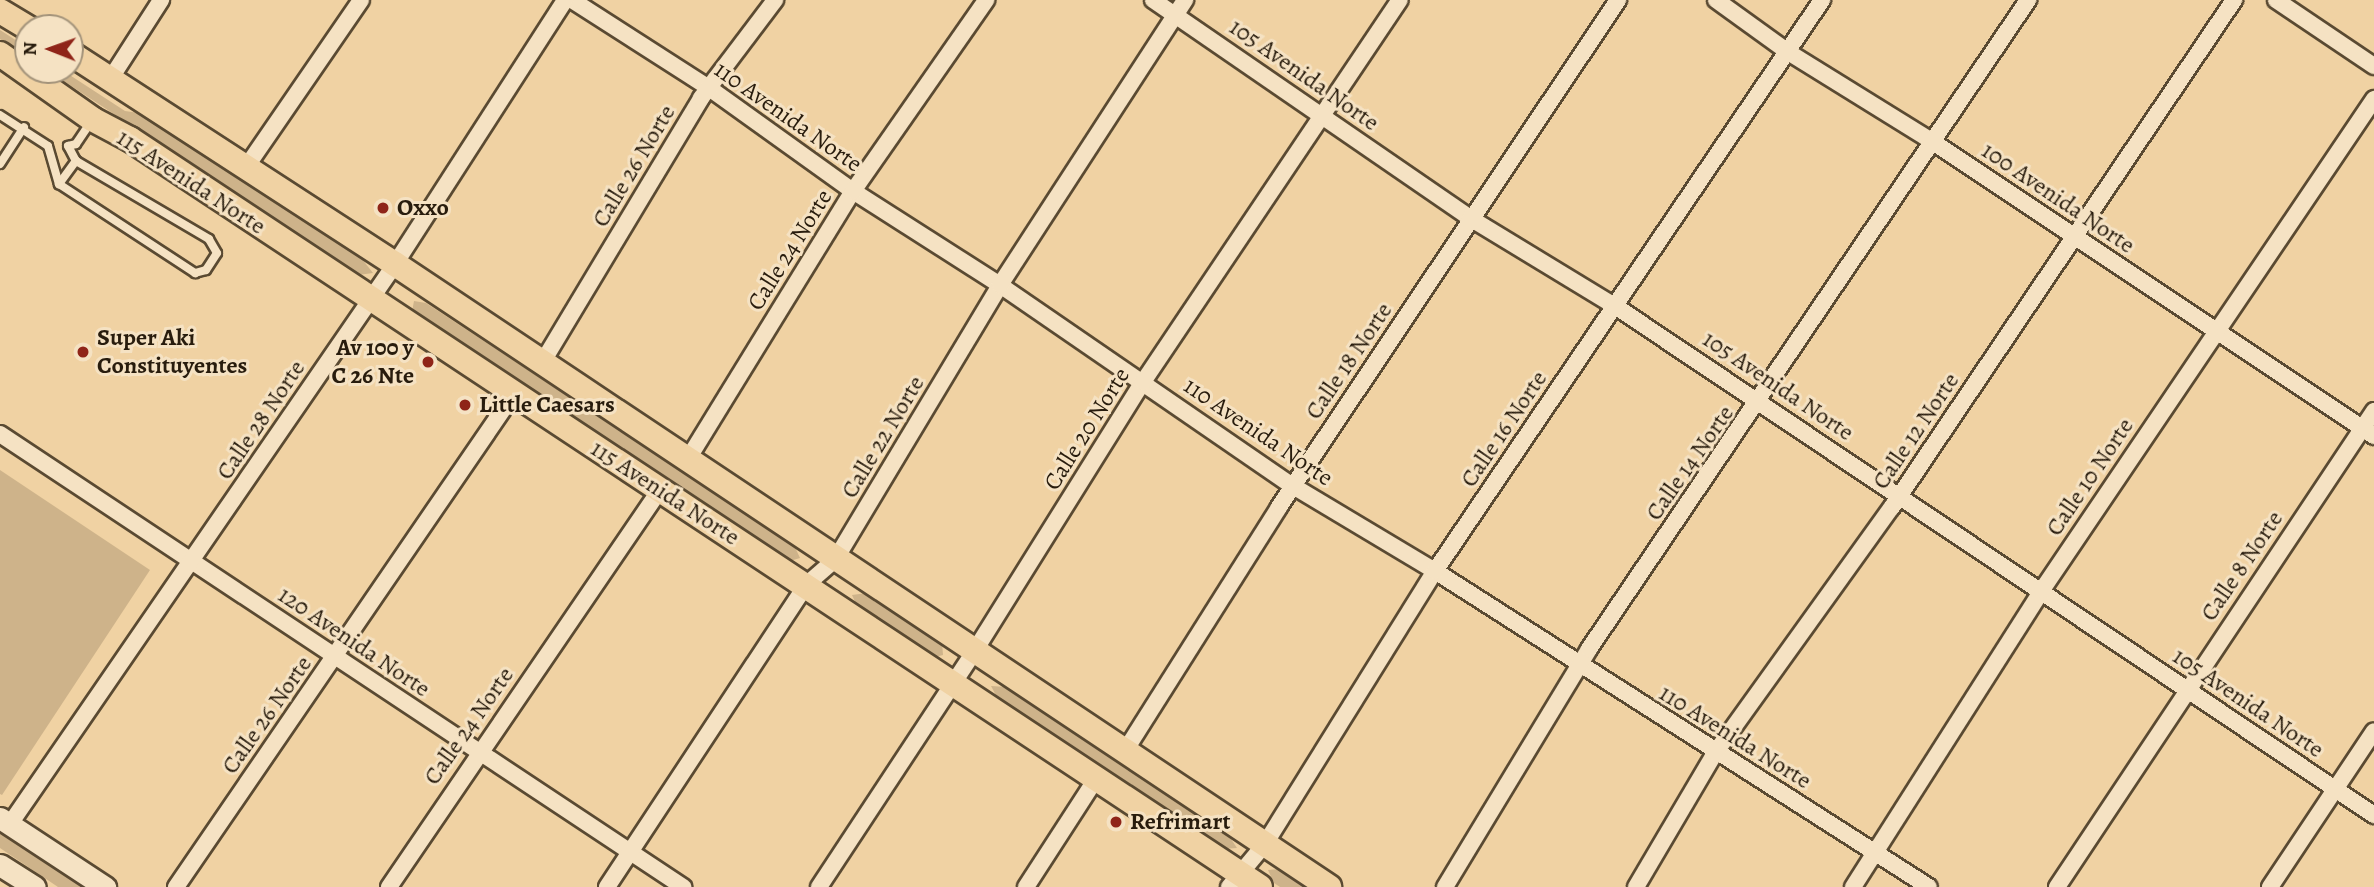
<!DOCTYPE html>
<html>
<head>
<meta charset="utf-8">
<style>
	body { margin:0 }
	#map { position:relative; width:2374px; height:887px; overflow:hidden; background:#f0d2a3; font-family:Alegreya,serif }
	div>[style] { position:absolute }
	[style*='--x'] { left:calc(var(--x)*1px); top:calc(var(--y)*1px); width:calc(var(--w)*1px); rotate:calc(var(--a)*1deg) }
	.green>* { inset:0; background:#ceb38a }
	.roads { filter:drop-shadow(2px 0 #5a4a32) drop-shadow(-2px 0 #5a4a32) drop-shadow(0 2px #5a4a32) drop-shadow(0 -2px #5a4a32) }
	.service>* { height:8px; margin:-4px; padding:0 4px; transform-origin:4px; border-radius:4px; background:#f5e2c3 }
	.minor>* { height:16px; margin:-8px; padding:0 8px; transform-origin:8px; border-radius:8px; background:#f5e2c3 }
	.secondary>* { height:21px; margin:-10.5px; padding:0 10.5px; transform-origin:10.5px; border-radius:10.5px; background:#f5e2c3 }
	.primary>* { height:24px; margin:-12px; padding:0 12px; transform-origin:12px; border-radius:12px; background:#f0d2a3 }
	.dots>* { width:19px; height:19px; translate:-50% -50%; box-sizing:border-box; border:4px solid #f5e2c3; border-radius:50% }
	span { translate:-50% -50%; white-space:nowrap; text-align:center; line-height:1.15; -webkit-text-stroke:6px #f5e2c3; paint-order:stroke }
	.street-label { font-size:24px; color:#281c0d }
	.poi-label { font-size:24px; color:#281c0d; font-weight:700 }
	.left { translate:0 -50%; text-align:left }
	.right { translate:-100% -50%; text-align:right }
	.north { position:absolute; left:14px; top:14px; width:70px; height:70px; box-sizing:border-box; background:#f5e2c3; border:2px solid #a3937a; border-radius:50%; rotate:271deg; font-size:19px; font-weight:700; line-height:28px; text-align:center; color:#281c0d }
	.north::after { content:''; display:block; margin:auto; width:24px; height:32px; background:#8f2418; clip-path:polygon(50% 0,100% 100%,50% 72%,0 100%) }
</style>
</head>
<body>
<div id="map">
	<div class="green">
		<div style="clip-path:polygon(0 30px,28px 48px,28px 58px,0 39px)"></div>
		<div style="clip-path:polygon(47px 70px,62px 70px,125px 111px,139px 113px,362px 259px,373px 273px,358px 275px)"></div>
		<div style="clip-path:polygon(414px 301px,426px 303px,794px 545px,800px 558px,790px 561px,412px 312px)"></div>
		<div style="clip-path:polygon(0 470px,150px 570px,2px 795px,0 794px)"></div>
		<div style="clip-path:polygon(867px 593px,942px 642px,943px 655px,935px 657px,857px 606px,852px 595px)"></div>
		<div style="clip-path:polygon(991px 686px,1007px 687px,1227px 833px,1237px 848px,1222px 849px,999px 701px)"></div>
		<div style="clip-path:polygon(0 831px,4px 834px,84px 887px,58px 887px,0 848px)"></div>
		<div style="clip-path:polygon(1282px 869px,1309px 887px,1280px 887px,1274px 883px,1268px 870px)"></div>
	</div>
	<div class="roads">
		<div class="service">
			<div style="--x:0;--y:115;--w:57;--a:32.9"></div>
			<div style="--x:48;--y:146;--w:40;--a:74"></div>
			<div style="--x:59;--y:184;--w:29;--a:-54"></div>
			<div style="--x:76;--y:161;--w:17;--a:-118"></div>
			<div style="--x:68;--y:146;--w:8;--a:-14"></div>
			<div style="--x:76;--y:144;--w:25;--a:-56"></div>
			<div style="--x:0;--y:164;--w:44;--a:-57"></div>
			<div style="--x:59;--y:184;--w:163;--a:33.2"></div>
			<div style="--x:195;--y:273;--w:11;--a:-15"></div>
			<div style="--x:206;--y:270;--w:20;--a:-57"></div>
			<div style="--x:217;--y:253;--w:16;--a:-120"></div>
			<div style="--x:209;--y:239;--w:154;--a:-149.6"></div>
		</div>
		<div class="minor">
			<div style="--x:572;--y:0;--w:163;--a:32.7"></div>
			<div style="--x:709;--y:88;--w:177;--a:35.6"></div>
			<div style="--x:853;--y:191;--w:174;--a:32.6"></div>
			<div style="--x:1000;--y:285;--w:355;--a:34.5"></div>
			<div style="--x:1293;--y:486;--w:165;--a:30.9"></div>
			<div style="--x:1435;--y:571;--w:586;--a:32.61"></div>
			<div style="--x:1153;--y:0;--w:385;--a:34.5"></div>
			<div style="--x:1470;--y:218;--w:170;--a:31.3"></div>
			<div style="--x:1615;--y:306;--w:914;--a:33.85"></div>
			<div style="--x:1716;--y:0;--w:89;--a:35.8"></div>
			<div style="--x:1788;--y:52;--w:171;--a:31.8"></div>
			<div style="--x:1933;--y:142;--w:530;--a:33.69"></div>
			<div style="--x:2276;--y:0;--w:118;--a:34"></div>
			<div style="--x:111;--y:78;--w:93;--a:-57.3"></div>
			<div style="--x:247;--y:166;--w:201;--a:-55.5"></div>
			<div style="--x:542;--y:363;--w:309;--a:-59"></div>
			<div style="--x:701;--y:98;--w:123;--a:-52.9"></div>
			<div style="--x:0;--y:434;--w:820;--a:33.55"></div>
			<div style="--x:688;--y:459;--w:315;--a:-58.4"></div>
			<div style="--x:853;--y:191;--w:233;--a:-55.1"></div>
			<div style="--x:1125;--y:751;--w:289;--a:-57.7"></div>
			<div style="--x:1279;--y:507;--w:610;--a:-56.23"></div>
			<div style="--x:10;--y:824;--w:680;--a:-55.49"></div>
			<div style="--x:395;--y:264;--w:314;--a:-57.2"></div>
			<div style="--x:176;--y:887;--w:596;--a:-55.59"></div>
			<div style="--x:389;--y:887;--w:483;--a:-55.7"></div>
			<div style="--x:607;--y:887;--w:362;--a:-56.6"></div>
			<div style="--x:806;--y:585;--w:38;--a:-41"></div>
			<div style="--x:835;--y:560;--w:321;--a:-59"></div>
			<div style="--x:1000;--y:285;--w:340;--a:-57"></div>
			<div style="--x:819;--y:887;--w:282;--a:-56.6"></div>
			<div style="--x:974;--y:652;--w:319;--a:-58"></div>
			<div style="--x:1143;--y:382;--w:460;--a:-56.1"></div>
			<div style="--x:1026;--y:887;--w:129;--a:-57.1"></div>
			<div style="--x:1229;--y:887;--w:56;--a:-50.1"></div>
			<div style="--x:1265;--y:844;--w:322;--a:-58.1"></div>
			<div style="--x:1435;--y:571;--w:690;--a:-55.87"></div>
			<div style="--x:1445;--y:887;--w:278;--a:-58.8"></div>
			<div style="--x:1589;--y:649;--w:784;--a:-55.92"></div>
			<div style="--x:1636;--y:887;--w:156;--a:-59.5"></div>
			<div style="--x:1715;--y:753;--w:303;--a:-54.3"></div>
			<div style="--x:1892;--y:507;--w:612;--a:-56"></div>
			<div style="--x:1853;--y:887;--w:352;--a:-57.5"></div>
			<div style="--x:2042;--y:590;--w:593;--a:-55.93"></div>
			<div style="--x:2057;--y:887;--w:572;--a:-56.34"></div>
			<div style="--x:2270;--y:887;--w:187;--a:-56.3"></div>
		</div>
		<div class="secondary">
			<div style="--x:0;--y:818;--w:126;--a:33.3"></div>
			<div style="--x:0;--y:865;--w:41;--a:32.2"></div>
		</div>
		<div class="primary">
			<div style="--x:0;--y:11;--w:33;--a:31"></div>
			<div style="--x:70;--y:53;--w:387;--a:33"></div>
			<div style="--x:395;--y:264;--w:1123;--a:33.7"></div>
			<div style="--x:0;--y:54;--w:113;--a:35.2"></div>
			<div style="--x:92;--y:119;--w:43;--a:27.8"></div>
			<div style="--x:130;--y:139;--w:1355;--a:33.5"></div>
		</div>
	</div>
	<div class="dots">
		<div style="left:383px;top:208px;background:#8f2418"></div>
		<div style="left:83px;top:352px;background:#8f2418"></div>
		<div style="left:428px;top:362px;background:#8f2418"></div>
		<div style="left:465px;top:405px;background:#8f2418"></div>
		<div style="left:1116px;top:822px;background:#8f2418"></div>
	</div>
	<div class="street-label">
		<span style="left:1304px;top:75px;rotate:35deg">105 Avenida Norte</span>
		<span style="left:788px;top:117px;rotate:35deg">110 Avenida Norte</span>
		<span style="left:634px;top:166px;rotate:-59deg">Calle 26 Norte</span>
		<span style="left:191px;top:182px;rotate:33deg">115 Avenida Norte</span>
		<span style="left:2058px;top:198px;rotate:34deg">100 Avenida Norte</span>
		<span style="left:790px;top:250px;rotate:-58deg">Calle 24 Norte</span>
		<span style="left:1349px;top:361px;rotate:-56deg">Calle 18 Norte</span>
		<span style="left:1778px;top:386px;rotate:34deg">105 Avenida Norte</span>
		<span style="left:261px;top:420px;rotate:-56deg">Calle 28 Norte</span>
		<span style="left:1087px;top:429px;rotate:-58deg">Calle 20 Norte</span>
		<span style="left:1504px;top:429px;rotate:-56deg">Calle 16 Norte</span>
		<span style="left:1916px;top:431px;rotate:-56deg">Calle 12 Norte</span>
		<span style="left:1258px;top:432px;rotate:34deg">110 Avenida Norte</span>
		<span style="left:883px;top:437px;rotate:-59deg">Calle 22 Norte</span>
		<span style="left:1690px;top:463px;rotate:-55deg">Calle 14 Norte</span>
		<span style="left:2090px;top:477px;rotate:-56deg">Calle 10 Norte</span>
		<span style="left:665px;top:493px;rotate:33deg">115 Avenida Norte</span>
		<span style="left:2242px;top:566px;rotate:-56deg">Calle 8 Norte</span>
		<span style="left:354px;top:642px;rotate:34deg">120 Avenida Norte</span>
		<span style="left:2248px;top:703px;rotate:34deg">105 Avenida Norte</span>
		<span style="left:267px;top:715px;rotate:-55deg">Calle 26 Norte</span>
		<span style="left:469px;top:726px;rotate:-55deg">Calle 24 Norte</span>
		<span style="left:1735px;top:737px;rotate:32deg">110 Avenida Norte</span>
	</div>
	<div class="poi-label">
		<span class="left" style="left:397px;top:208px">Oxxo</span>
		<span class="left" style="left:97px;top:352px">Super Aki<br>Constituyentes</span>
		<span class="right" style="left:414px;top:362px">Av 100 y<br>C 26 Nte</span>
		<span class="left" style="left:479px;top:405px">Little Caesars</span>
		<span class="left" style="left:1130px;top:822px">Refrimart</span>
	</div>
	<div class="north">N</div>
</div>
</body>
</html>
